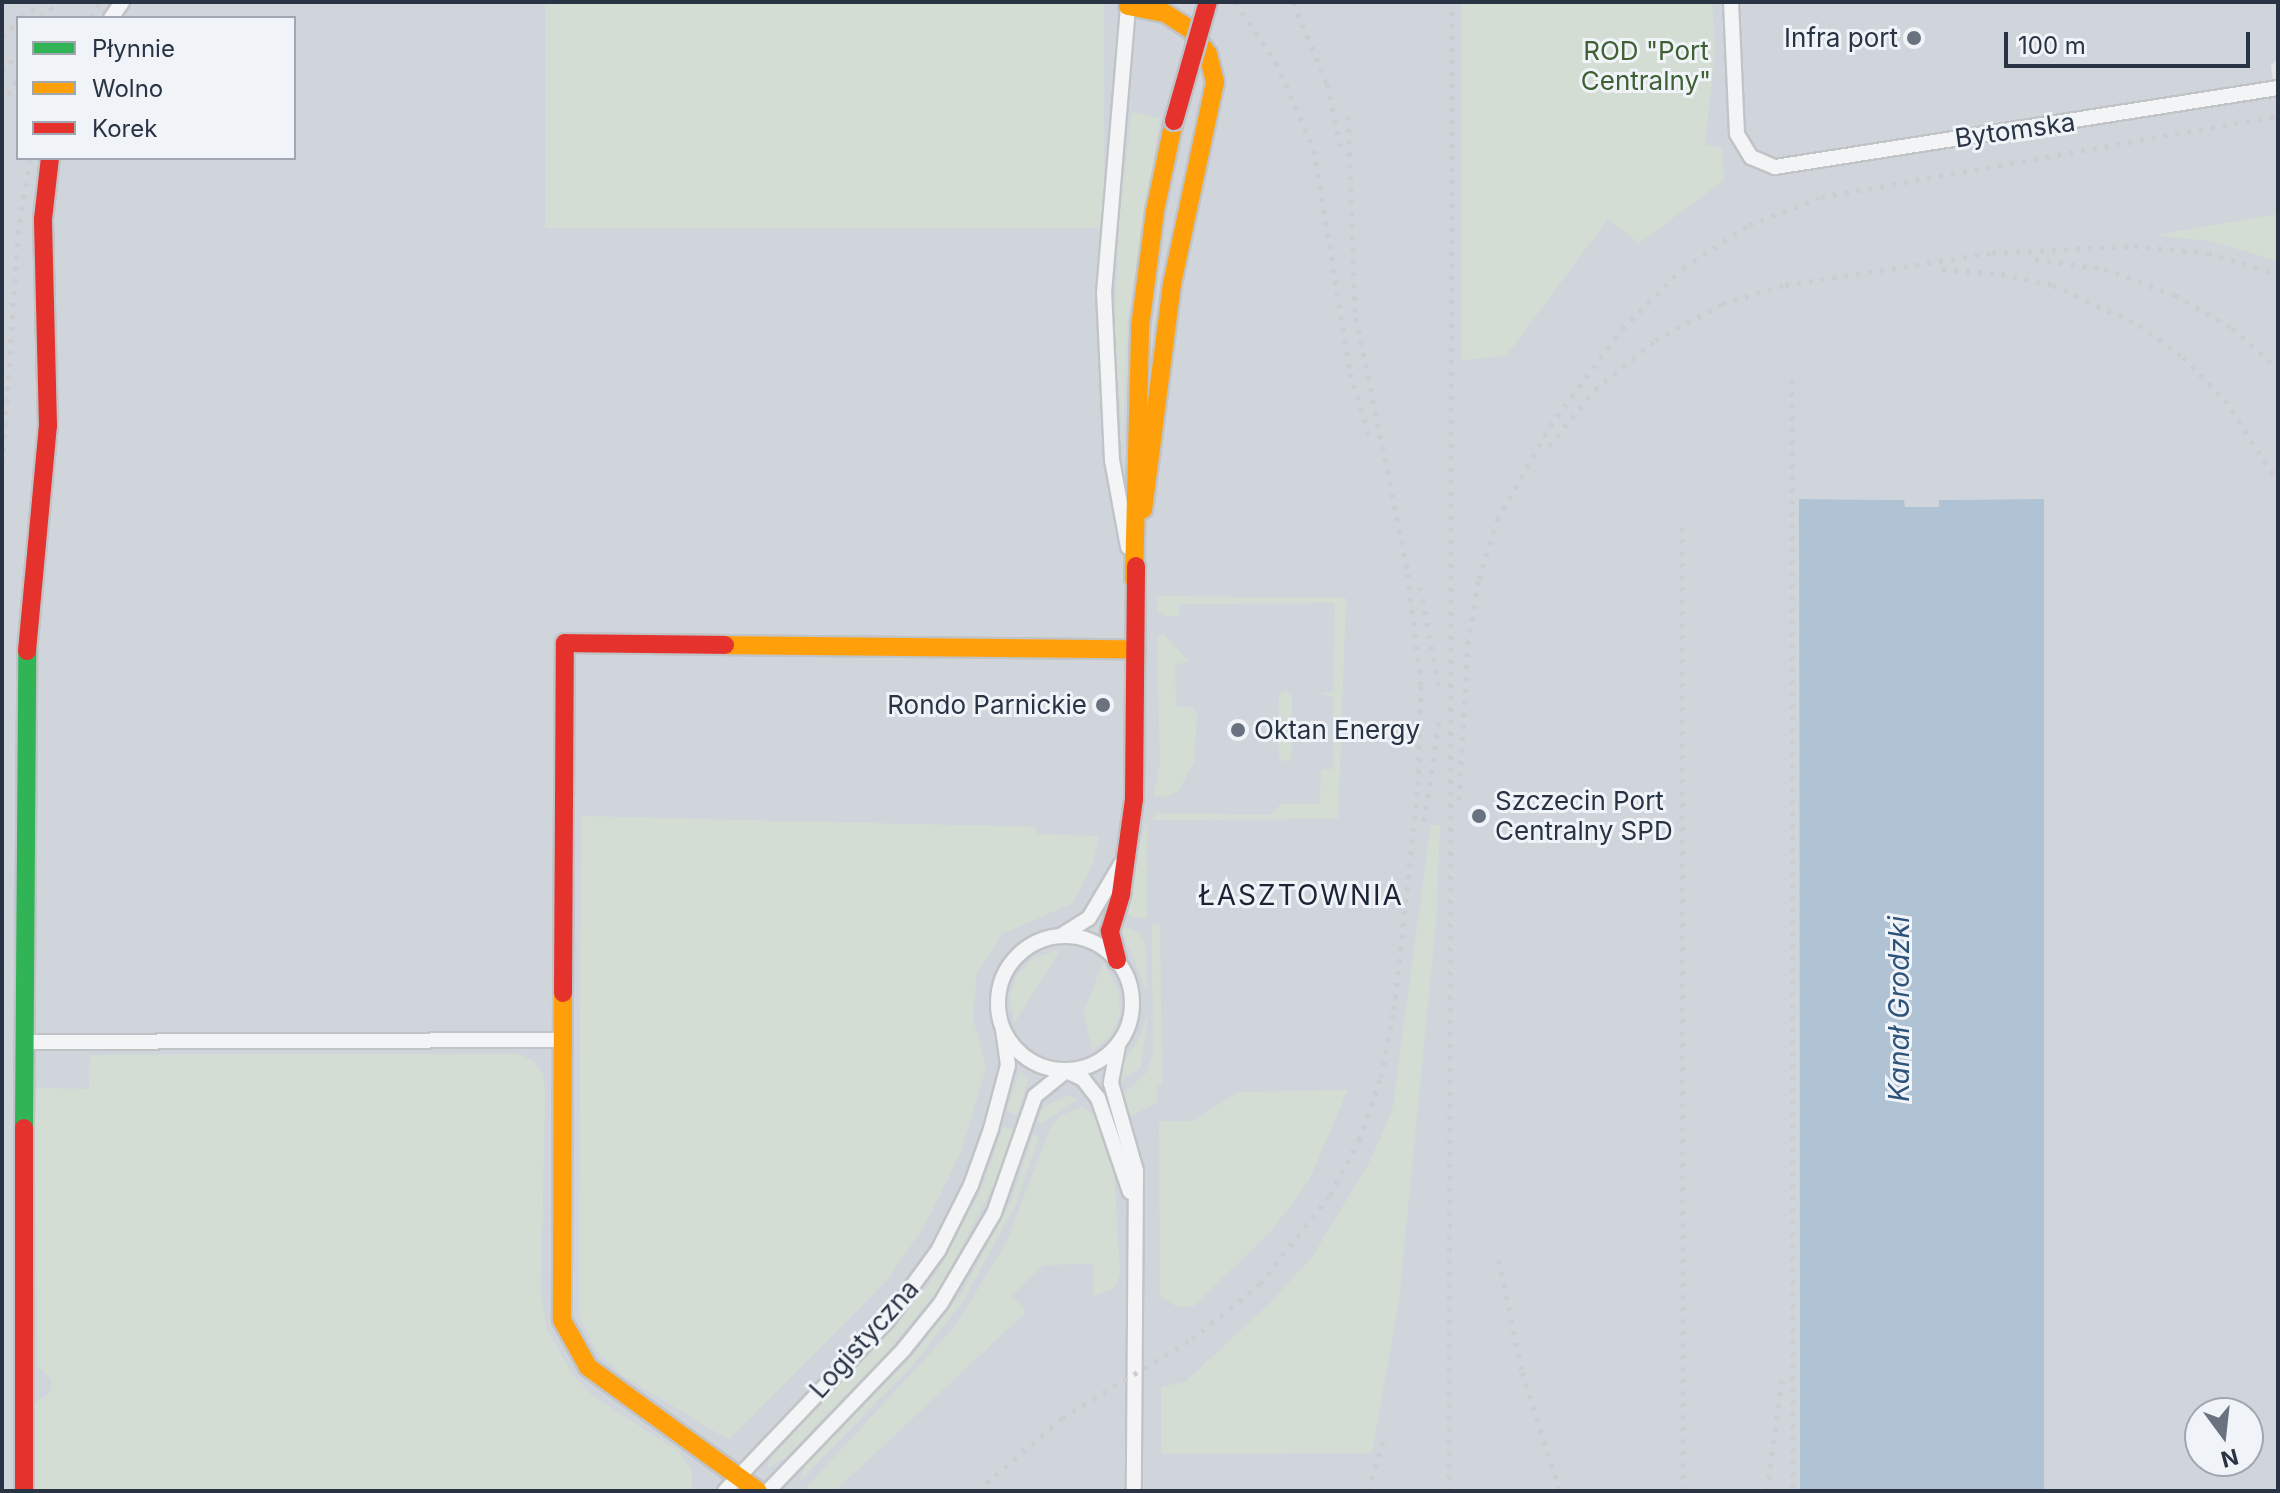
<!DOCTYPE html>
<html>
<head>
<meta charset="utf-8">
<style>
	body { margin:0 }
	#map { position:relative; width:2280px; height:1493px; overflow:hidden; background:#e3e6e9; font-family:Inter,sans-serif }
	div>[style] { position:absolute }
	[style*='--x'] { left:calc(var(--x)*1px); top:calc(var(--y)*1px); width:calc(var(--w)*1px); rotate:calc(var(--a)*1deg) }
	.built>* { inset:0; background:#d0d5dc }
	.green>* { inset:0; background:#d4ddd3; transform-origin:0 0 }
	.water>* { inset:0; background:#afc3d5 }
	.roads { filter:drop-shadow(2px 0 #c1c4c7) drop-shadow(-2px 0 #c1c4c7) drop-shadow(0 2px #c1c4c7) drop-shadow(0 -2px #c1c4c7) }
	.street>* { height:14px; margin:-7px; padding:0 7px; transform-origin:7px; border-radius:7px; background:#f2f4f5 }
	.street>.ring { margin:-7px; padding:0; box-sizing:content-box; background:none; border:14px solid #f2f4f5; border-radius:50% }
	.fast>* { height:18px; margin:-9px; padding:0 9px; transform-origin:9px; border-radius:9px; background:#30b455 }
	.slow>* { height:18px; margin:-9px; padding:0 9px; transform-origin:9px; border-radius:9px; background:#ff9f0a }
	.jam>* { height:18px; margin:-9px; padding:0 9px; transform-origin:9px; border-radius:9px; background:#e5322d }
	.rail>* { height:5px; margin-top:-2.5px; transform-origin:0; background:repeating-linear-gradient(90deg,#cbcdd0 0 4px,transparent 0 12px) }
	.bridges { filter:drop-shadow(2px 0 #bfc2c6) drop-shadow(-2px 0 #bfc2c6) drop-shadow(0 2px #bfc2c6) drop-shadow(0 -2px #bfc2c6) }
	.jam-bridge>* { height:18px; margin:-9px; padding:0 9px; transform-origin:9px; border-radius:9px; background:#e5322d }
	.dots>* { width:22px; height:22px; translate:-50% -50%; box-sizing:border-box; border:4px solid #f0f4f8; border-radius:50% }
	span { translate:-50% -50%; white-space:nowrap; text-align:center; line-height:1.15; -webkit-text-stroke:6px #f0f4f8; paint-order:stroke }
	.poi-label { font-size:26px; color:#283344 }
	.right { translate:-100% -50%; text-align:right }
	.left { translate:0 -50%; text-align:left }
	.park-label { font-size:26px; color:#3e6034 }
	.street-label { font-size:26px; color:#283344 }
	.neighbourhood-label { font-size:28px; color:#1a2434; letter-spacing:2px }
	.water-label { font-size:28px; color:#2e537b; font-style:italic }
	.frame { position:absolute; inset:0; border:4px solid #283344; pointer-events:none }
	.legend { position:absolute; left:16px; top:16px; width:280px; height:144px; box-sizing:border-box; background:#f0f4f8; border:2px solid #a0a7b0; margin:0; padding:10px 14px; list-style:none; font-size:24px; color:#283344 }
	.legend li { display:flex; align-items:center; gap:16px; height:40px }
	.legend b { width:40px; border:2px solid #a0a7b0 }
	.north { position:absolute; left:2184px; top:1397px; width:80px; height:80px; box-sizing:border-box; background:#f0f4f8; border:2px solid #a0a7b0; border-radius:50%; rotate:165deg; font-size:22px; font-weight:700; line-height:32px; text-align:center; color:#283344 }
	.north::after { content:''; display:block; margin:auto; width:28px; height:36px; background:#69727e; clip-path:polygon(50% 0,100% 100%,50% 72%,0 100%) }
	.scale { position:absolute; left:2004px; top:32px; width:246px; height:36px; box-sizing:border-box; border:4px solid #283344; border-top:0; padding-left:10px; font-size:24px; line-height:28px; white-space:nowrap; color:#283344; -webkit-text-stroke:6px #f0f4f8; paint-order:stroke }
</style>
</head>
<body>
<div id="map">
	<div class="built">
		<div style="clip-path:polygon(evenodd,2px 2px,2278px 2px,2278px 59px,2271px 65px,2278px 114px,2278px 1491px,2044px 1491px,2044px 499px,1939px 500px,1939px 507px,1904px 507px,1903px 500px,1799px 499px,1800px 1491px,2px 1491px,2px 2px,18px 18px,294px 18px,294px 158px,18px 158px,18px 18px,2px 2px,2200px 1413px,2248px 1413px,2248px 1461px,2200px 1461px,2200px 1413px)"></div>
	</div>
	<div class="green">
		<div style="left:545px;top:2px;width:559px;height:226px"></div>
		<div style="clip-path:polygon(1462px 2px,1712px 2px,1715px 49px,1705px 145px,1722px 147px,1724px 180px,1639px 243px,1608px 219px,1506px 356px,1462px 360px)"></div>
		<div style="clip-path:polygon(1132px 112px,1160px 118px,1127px 323px,1123px 454px,1115px 327px,1119px 219px)"></div>
		<div style="clip-path:polygon(2278px 214px,2278px 261px,2210px 241px,2155px 235px)"></div>
		<div style="clip-path:polygon(1157px 596px,1346px 598px,1338px 819px,1152px 820px,1156px 813px,1270px 815px,1281px 804px,1320px 804px,1321px 770px,1333px 769px,1334px 697px,1321px 693px,1334px 691px,1335px 603px,1180px 604px,1179px 616px,1164px 616px,1157px 611px)"></div>
		<div style="clip-path:polygon(1163px 633px,1189px 662px,1175px 664px,1176px 706px,1193px 707px,1197px 714px,1194px 763px,1178px 791px,1166px 797px,1154px 796px,1160px 763px,1157px 638px)"></div>
		<div style="clip-path:polygon(1286px 691px,1292px 696px,1292px 733px,1299px 736px,1292px 739px,1291px 758px,1285px 762px,1279px 757px,1278px 730px,1279px 695px)"></div>
		<div style="clip-path:polygon(581px 816px,1035px 827px,1037px 834px,1099px 836px,1092px 866px,1073px 903px,1002px 934px,977px 972px,973px 1018px,986px 1068px,961px 1152px,925px 1225px,888px 1279px,729px 1440px,623px 1376px,596px 1351px,579px 1315px)"></div>
		<div style="clip-path:polygon(1147px 818px,1147px 918px,1132px 917px,1124px 911px)"></div>
		<div style="clip-path:polygon(1431px 825px,1440px 825px,1436px 921px,1399px 1300px,1372px 1453px,1161px 1454px,1161px 1387px,1185px 1382px,1270px 1303px,1312px 1257px,1370px 1161px,1392px 1112px)"></div>
		<div style="clip-path:polygon(1152px 924px,1160px 925px,1162px 1085px,1157px 1085px,1157px 1102px,1134px 1115px,1126px 1112px,1121px 1097px,1147px 1072px,1153px 1052px)"></div>
		<div style="clip-path:polygon(1120px 926px,1137px 931px,1145px 941px,1147px 991px)"></div>
		<div style="clip-path:polygon(1058px 949px,1059px 952px,1014px 1023px,1010px 997px,1016px 977px,1031px 960px)"></div>
		<div style="clip-path:polygon(1103px 963px,1118px 989px,1120px 1013px,1111px 1035px,1093px 1050px,1083px 1013px)"></div>
		<div style="clip-path:polygon(1148px 1015px,1141px 1068px,1118px 1082px,1120px 1066px,1137px 1043px)"></div>
		<div style="clip-path:polygon(518px 1054px,532px 1060px,543px 1074px,545px 1093px,541px 1292px,546px 1327px,572px 1374px,592px 1395px,679px 1452px,692px 1470px,692px 1491px,34px 1491px,35px 1404px,50px 1392px,52px 1380px,38px 1367px,34px 1088px,89px 1089px,90px 1055px)"></div>
		<div style="clip-path:polygon(1020px 1072px,1028px 1079px,1017px 1115px,1007px 1111px)"></div>
		<div style="clip-path:polygon(1348px 1090px,1308px 1182px,1272px 1230px,1194px 1306px,1177px 1307px,1160px 1296px,1159px 1121px,1193px 1121px,1238px 1092px)"></div>
		<div style="clip-path:polygon(1066px 1096px,1079px 1099px,1043px 1123px,1037px 1121px,1044px 1107px)"></div>
		<div style="clip-path:polygon(1082px 1107px,1096px 1117px,1114px 1170px,1120px 1275px,1114px 1288px,1094px 1296px,1093px 1264px,1043px 1265px,1012px 1295px,1026px 1312px,835px 1491px,803px 1491px,956px 1325px,1007px 1241px,1051px 1126px,1062px 1115px)"></div>
		<div style="clip-path:polygon(1003px 1127px,1013px 1130px,996px 1181px,941px 1286px,889px 1350px,785px 1458px,767px 1468px,774px 1451px,898px 1324px,938px 1271px,982px 1188px)"></div>
		<div style="clip-path:polygon(1033px 1135px,1039px 1137px,1016px 1204px,964px 1300px,912px 1366px,799px 1482px,807px 1462px,911px 1358px,963px 1291px,1011px 1201px)"></div>
	</div>
	<div class="water">
		<div style="clip-path:polygon(1799px 499px,1904px 500px,1905px 507px,1939px 507px,1939px 500px,2044px 499px,2044px 1491px,1800px 1491px)"></div>
	</div>
	<div class="roads">
		<div class="street">
			<div style="--x:1731;--y:2;--w:132;--a:87.4"></div>
			<div style="--x:1737;--y:134;--w:27;--a:59"></div>
			<div style="--x:1751;--y:157;--w:26;--a:23"></div>
			<div style="--x:1775;--y:167;--w:509;--a:-8.93"></div>
			<div style="--x:111;--y:18;--w:19;--a:-55"></div>
			<div style="--x:1128;--y:547;--w:88;--a:-100.4"></div>
			<div style="--x:1112;--y:460;--w:167;--a:-92.7"></div>
			<div style="--x:1104;--y:293;--w:288;--a:-85.2"></div>
			<div style="--x:1062;--y:935;--w:32;--a:-32"></div>
			<div style="--x:1089;--y:918;--w:63;--a:-59.3"></div>
			<div class="ring" style="left:998px;top:936px;width:120px;height:120px"></div>
			<div style="--x:24;--y:1042;--w:536;--a:-0.21"></div>
			<div style="--x:1118;--y:1046;--w:38;--a:101"></div>
			<div style="--x:1111;--y:1083;--w:91;--a:74.1"></div>
			<div style="--x:1136;--y:1171;--w:320;--a:90.4"></div>
			<div style="--x:1066;--y:1071;--w:19;--a:25"></div>
			<div style="--x:1083;--y:1079;--w:24;--a:52"></div>
			<div style="--x:1098;--y:1098;--w:99;--a:71.2"></div>
			<div style="--x:725;--y:1491;--w:233;--a:-46.4"></div>
			<div style="--x:886;--y:1322;--w:88;--a:-53.8"></div>
			<div style="--x:938;--y:1251;--w:74;--a:-63.4"></div>
			<div style="--x:971;--y:1185;--w:59;--a:-70.3"></div>
			<div style="--x:991;--y:1129;--w:66;--a:-75.1"></div>
			<div style="--x:1008;--y:1065;--w:35;--a:-98"></div>
			<div style="--x:768;--y:1491;--w:197;--a:-46.2"></div>
			<div style="--x:904;--y:1349;--w:59;--a:-51.2"></div>
			<div style="--x:941;--y:1303;--w:104;--a:-59.5"></div>
			<div style="--x:994;--y:1213;--w:124;--a:-70.7"></div>
			<div style="--x:1035;--y:1096;--w:40;--a:-39"></div>
		</div>
		<div class="fast">
			<div style="--x:24;--y:1128;--w:477;--a:-89.6"></div>
		</div>
		<div class="slow">
			<div style="--x:1129;--y:2;--w:4;--a:104"></div>
			<div style="--x:1128;--y:6;--w:38;--a:11"></div>
			<div style="--x:1165;--y:13;--w:31;--a:33"></div>
			<div style="--x:1191;--y:30;--w:29;--a:55"></div>
			<div style="--x:1208;--y:54;--w:29;--a:76"></div>
			<div style="--x:1215;--y:82;--w:207;--a:102"></div>
			<div style="--x:1172;--y:284;--w:227;--a:97.3"></div>
			<div style="--x:1134;--y:579;--w:252;--a:-88.6"></div>
			<div style="--x:1140;--y:327;--w:117;--a:-82.6"></div>
			<div style="--x:1155;--y:211;--w:92;--a:-78.1"></div>
			<div style="--x:725;--y:645;--w:409;--a:0.6"></div>
			<div style="--x:563;--y:993;--w:327;--a:90.2"></div>
			<div style="--x:562;--y:1320;--w:54;--a:61"></div>
			<div style="--x:588;--y:1367;--w:210;--a:36.1"></div>
		</div>
		<div class="jam">
			<div style="--x:27;--y:651;--w:226;--a:-84.7"></div>
			<div style="--x:48;--y:426;--w:207;--a:-91.4"></div>
			<div style="--x:43;--y:219;--w:61;--a:-83.5"></div>
			<div style="--x:1117;--y:960;--w:30;--a:-104"></div>
			<div style="--x:1110;--y:931;--w:39;--a:-73"></div>
			<div style="--x:1121;--y:894;--w:96;--a:-82.2"></div>
			<div style="--x:1134;--y:799;--w:233;--a:-89.5"></div>
			<div style="--x:563;--y:993;--w:350;--a:-89.7"></div>
			<div style="--x:565;--y:643;--w:160;--a:0.7"></div>
			<div style="--x:24;--y:1128;--w:363;--a:90"></div>
		</div>
	</div>
	<div class="rail">
		<div style="--x:1235;--y:2;--w:73;--a:55.7"></div>
		<div style="--x:1276;--y:62;--w:96;--a:66.6"></div>
		<div style="--x:1314;--y:150;--w:226;--a:80.8"></div>
		<div style="--x:1350;--y:373;--w:65;--a:73"></div>
		<div style="--x:1293;--y:2;--w:89;--a:67.5"></div>
		<div style="--x:1327;--y:84;--w:67;--a:78"></div>
		<div style="--x:22;--y:18;--w:26;--a:-39"></div>
		<div style="--x:41;--y:18;--w:23;--a:-43"></div>
		<div style="--x:91;--y:18;--w:19;--a:-58"></div>
		<div style="--x:2;--y:37;--w:22;--a:-43"></div>
		<div style="--x:2;--y:72;--w:26;--a:-51"></div>
		<div style="--x:2;--y:105;--w:31;--a:-59"></div>
		<div style="--x:2035;--y:259;--w:70;--a:8.2"></div>
		<div style="--x:2104;--y:269;--w:76;--a:20.1"></div>
		<div style="--x:2175;--y:295;--w:66;--a:30.1"></div>
		<div style="--x:2232;--y:328;--w:61;--a:41"></div>
		<div style="--x:1942;--y:269;--w:59;--a:4.8"></div>
		<div style="--x:2001;--y:274;--w:53;--a:11.9"></div>
		<div style="--x:2053;--y:285;--w:95;--a:24.9"></div>
		<div style="--x:2139;--y:325;--w:54;--a:36"></div>
		<div style="--x:2183;--y:357;--w:60;--a:45.7"></div>
		<div style="--x:2225;--y:400;--w:98;--a:57.1"></div>
		<div style="--x:1792;--y:380;--w:1111;--a:89.95"></div>
		<div style="--x:1549;--y:446;--w:72;--a:-50.6"></div>
		<div style="--x:1595;--y:390;--w:78;--a:-39.8"></div>
		<div style="--x:1655;--y:340;--w:76;--a:-28.2"></div>
		<div style="--x:1722;--y:304;--w:66;--a:-16.8"></div>
		<div style="--x:1785;--y:285;--w:209;--a:-8.8"></div>
		<div style="--x:1992;--y:253;--w:142;--a:-2.8"></div>
		<div style="--x:2134;--y:246;--w:74;--a:5.4"></div>
		<div style="--x:2208;--y:253;--w:73;--a:16.7"></div>
		<div style="--x:2;--y:474;--w:241;--a:-86.2"></div>
		<div style="--x:18;--y:234;--w:77;--a:-81"></div>
		<div style="--x:1682;--y:527;--w:964;--a:89.94"></div>
		<div style="--x:1420;--y:587;--w:108;--a:79.3"></div>
		<div style="--x:1459;--y:800;--w:156;--a:-86.7"></div>
		<div style="--x:1468;--y:644;--w:66;--a:-80.4"></div>
		<div style="--x:1479;--y:579;--w:62;--a:-73"></div>
		<div style="--x:1497;--y:520;--w:108;--a:-60.6"></div>
		<div style="--x:1550;--y:426;--w:121;--a:-53.4"></div>
		<div style="--x:1622;--y:329;--w:86;--a:-45"></div>
		<div style="--x:1683;--y:268;--w:79;--a:-33.1"></div>
		<div style="--x:1749;--y:225;--w:77;--a:-21.3"></div>
		<div style="--x:1821;--y:197;--w:464;--a:-10.1"></div>
		<div style="--x:1424;--y:821;--w:107;--a:-81.4"></div>
		<div style="--x:1499;--y:1260;--w:114;--a:78.4"></div>
		<div style="--x:1522;--y:1372;--w:125;--a:72.3"></div>
		<div style="--x:977;--y:1491;--w:112;--a:-40.7"></div>
		<div style="--x:1062;--y:1418;--w:152;--a:-31.3"></div>
		<div style="--x:1192;--y:1339;--w:87;--a:-39"></div>
		<div style="--x:1260;--y:1284;--w:113;--a:-51.8"></div>
		<div style="--x:1330;--y:1195;--w:62;--a:-62.2"></div>
		<div style="--x:1359;--y:1140;--w:67;--a:-70.8"></div>
		<div style="--x:1381;--y:1077;--w:68;--a:-79"></div>
		<div style="--x:1394;--y:1010;--w:226;--a:-83.9"></div>
		<div style="--x:1418;--y:785;--w:100;--a:-88.3"></div>
		<div style="--x:1421;--y:685;--w:118;--a:-96.8"></div>
		<div style="--x:1407;--y:568;--w:261;--a:-101.5"></div>
		<div style="--x:1355;--y:312;--w:201;--a:-92"></div>
		<div style="--x:1368;--y:1491;--w:52;--a:-73.3"></div>
		<div style="--x:1449;--y:1491;--w:1489;--a:-89.88"></div>
		<div style="--x:1767;--y:1491;--w:120;--a:-82.3"></div>
	</div>
	<div class="bridges">
		<div class="jam-bridge">
			<div style="--x:1174;--y:121;--w:124;--a:-74.1"></div>
		</div>
	</div>
	<div class="dots">
		<div style="left:1914px;top:38px;background:#69727e"></div>
		<div style="left:1103px;top:705px;background:#69727e"></div>
		<div style="left:1238px;top:730px;background:#69727e"></div>
		<div style="left:1479px;top:816px;background:#69727e"></div>
	</div>
	<div class="poi-label">
		<span class="right" style="left:1898px;top:38px">Infra port</span>
		<span class="right" style="left:1087px;top:705px">Rondo Parnickie</span>
		<span class="left" style="left:1254px;top:730px">Oktan Energy</span>
		<span class="left" style="left:1495px;top:816px">Szczecin Port<br>Centralny SPD</span>
	</div>
	<div class="park-label">
		<span style="left:1646px;top:66px">ROD "Port<br>Centralny"</span>
	</div>
	<div class="street-label">
		<span style="left:2015px;top:130px;rotate:-8deg">Bytomska</span>
		<span style="left:864px;top:1339px;rotate:-48deg">Logistyczna</span>
	</div>
	<div class="neighbourhood-label">
		<span style="left:1301px;top:895px">ŁASZTOWNIA</span>
	</div>
	<div class="water-label">
		<span style="left:1899px;top:1009px;rotate:-90deg">Kanał Grodzki</span>
	</div>
	<div class="frame"></div>
	<ul class="legend">
	<li><b style="height:10px;background:#30b455"></b>Płynnie</li>
	<li><b style="height:10px;background:#ff9f0a"></b>Wolno</li>
	<li><b style="height:10px;background:#e5322d"></b>Korek</li>
	</ul>
	<div class="north">N</div>
	<div class="scale">100 m</div>
</div>
</body>
</html>
